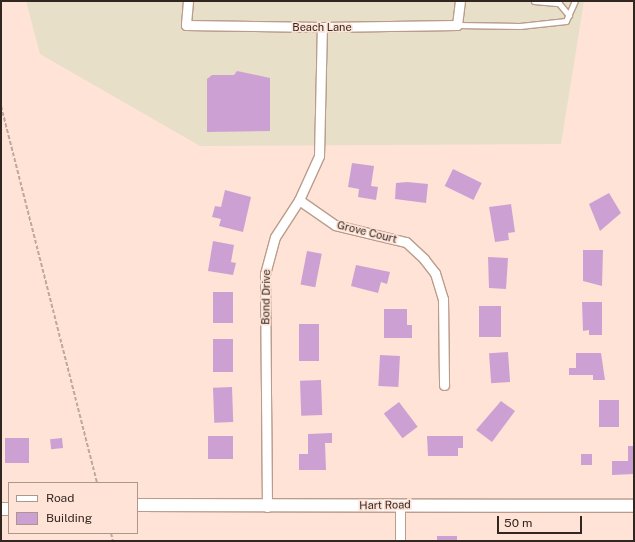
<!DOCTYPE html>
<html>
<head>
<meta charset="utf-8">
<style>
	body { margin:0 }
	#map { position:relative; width:635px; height:542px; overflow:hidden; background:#fee3d6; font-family:"Public Sans",sans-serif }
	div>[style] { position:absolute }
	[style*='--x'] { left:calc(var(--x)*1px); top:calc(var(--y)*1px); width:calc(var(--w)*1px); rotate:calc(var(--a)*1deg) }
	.commercial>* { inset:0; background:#e8dfc9 }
	.building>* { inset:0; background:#cda0d4; transform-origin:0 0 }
	.path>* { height:2px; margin-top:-1px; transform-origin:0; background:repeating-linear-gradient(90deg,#bea89d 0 4px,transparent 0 6px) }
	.roads { filter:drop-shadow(1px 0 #bb9c8c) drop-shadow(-1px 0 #bb9c8c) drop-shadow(0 1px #bb9c8c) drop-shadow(0 -1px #bb9c8c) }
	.service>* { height:4.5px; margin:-2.25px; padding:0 2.25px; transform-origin:2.25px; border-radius:2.25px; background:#fff }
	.minor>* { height:9px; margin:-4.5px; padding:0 4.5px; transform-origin:4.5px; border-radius:4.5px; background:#fff }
	.tertiary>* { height:12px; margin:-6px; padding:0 6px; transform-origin:6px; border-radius:6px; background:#fff }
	span { translate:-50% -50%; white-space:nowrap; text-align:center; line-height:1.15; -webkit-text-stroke:3.5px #fee3d6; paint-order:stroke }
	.street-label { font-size:11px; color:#322620 }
	.frame { position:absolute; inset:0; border:2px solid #322620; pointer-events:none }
	.legend { position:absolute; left:8px; top:482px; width:130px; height:52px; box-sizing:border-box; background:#fee3d6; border:1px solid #ac978d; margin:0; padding:5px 7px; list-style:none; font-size:12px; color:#322620 }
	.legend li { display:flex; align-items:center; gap:8px; height:20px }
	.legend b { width:20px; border:1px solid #ac978d }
	.scale { position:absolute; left:497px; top:516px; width:85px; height:18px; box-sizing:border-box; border:2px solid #322620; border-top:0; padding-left:5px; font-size:12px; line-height:14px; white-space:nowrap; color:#322620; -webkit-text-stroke:3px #fee3d6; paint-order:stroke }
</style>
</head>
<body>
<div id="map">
	<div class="commercial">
		<div style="clip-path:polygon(26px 1px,584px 1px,561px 144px,200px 146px,40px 54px)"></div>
	</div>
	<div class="building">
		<div style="clip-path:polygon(237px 71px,270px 78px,270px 131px,207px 132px,207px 79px,212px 75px,234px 75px)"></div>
		<div style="clip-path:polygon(352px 163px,374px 166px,371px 186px,378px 187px,376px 200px,358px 197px,359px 189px,348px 187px)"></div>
		<div style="left:453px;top:169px;width:32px;height:19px;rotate:26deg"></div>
		<div style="clip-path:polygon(407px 182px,428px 184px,426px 203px,395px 199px,396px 183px)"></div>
		<div style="clip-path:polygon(225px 190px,251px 197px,243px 232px,219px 226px,221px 219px,212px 217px,215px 206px,221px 207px)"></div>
		<div style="clip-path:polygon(609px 193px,621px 213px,600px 231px,589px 204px)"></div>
		<div style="clip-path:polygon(511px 204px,515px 232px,508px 233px,509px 240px,495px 242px,489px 207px)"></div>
		<div style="clip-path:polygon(213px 241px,234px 245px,231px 262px,236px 263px,233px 275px,208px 271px)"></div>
		<div style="clip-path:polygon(583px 250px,603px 250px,602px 286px,583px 281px)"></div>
		<div style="left:307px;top:251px;width:15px;height:34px;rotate:11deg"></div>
		<div style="clip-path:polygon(488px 257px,508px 258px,506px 289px,489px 288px)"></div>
		<div style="clip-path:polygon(356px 265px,390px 272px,387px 284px,381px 282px,378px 293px,351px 286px)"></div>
		<div style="left:213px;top:292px;width:20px;height:31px"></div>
		<div style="clip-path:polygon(582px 302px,602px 302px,602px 335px,589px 335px,589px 330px,583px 331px)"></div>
		<div style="left:479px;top:306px;width:22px;height:31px"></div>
		<div style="clip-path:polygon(384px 309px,407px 309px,407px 325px,412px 325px,412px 338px,384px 338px)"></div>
		<div style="left:299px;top:324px;width:20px;height:37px"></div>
		<div style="left:213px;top:339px;width:20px;height:33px"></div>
		<div style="left:508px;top:352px;width:30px;height:19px;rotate:86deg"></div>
		<div style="clip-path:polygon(576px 353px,601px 353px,605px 380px,593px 380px,593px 375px,569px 375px,569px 368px,576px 368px)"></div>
		<div style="left:380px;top:355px;width:20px;height:31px;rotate:3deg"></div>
		<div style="left:321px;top:380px;width:35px;height:21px;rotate:88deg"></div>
		<div style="left:232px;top:387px;width:35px;height:19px;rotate:88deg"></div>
		<div style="left:599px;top:400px;width:20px;height:27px"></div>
		<div style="clip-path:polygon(501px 401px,515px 411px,492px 442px,476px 430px)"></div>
		<div style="left:399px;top:402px;width:31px;height:19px;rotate:53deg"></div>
		<div style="clip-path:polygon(332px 433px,332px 443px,325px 443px,326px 470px,299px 470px,299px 454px,308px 454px,308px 434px)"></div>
		<div style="left:233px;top:436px;width:23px;height:25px;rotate:90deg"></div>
		<div style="clip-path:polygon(427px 436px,463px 436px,463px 448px,458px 448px,458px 456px,428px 456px)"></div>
		<div style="left:5px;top:438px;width:24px;height:25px"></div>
		<div style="left:62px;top:438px;width:10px;height:12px;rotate:84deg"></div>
		<div style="clip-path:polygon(628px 446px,634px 446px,634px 474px,612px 475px,612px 461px,628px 461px)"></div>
		<div style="left:581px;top:454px;width:11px;height:11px"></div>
		<div style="left:437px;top:536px;width:20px;height:5px"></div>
	</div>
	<div class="path">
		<div style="--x:1;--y:106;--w:389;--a:75.7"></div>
		<div style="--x:111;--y:533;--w:8;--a:76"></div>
	</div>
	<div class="roads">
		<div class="service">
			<div style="--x:534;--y:1;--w:25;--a:5"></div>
			<div style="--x:559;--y:3;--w:16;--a:50"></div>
			<div style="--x:457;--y:25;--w:63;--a:0.9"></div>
			<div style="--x:520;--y:26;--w:46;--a:-6.2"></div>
			<div style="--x:566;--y:21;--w:22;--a:-66"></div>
		</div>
		<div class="minor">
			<div style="--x:188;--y:1;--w:24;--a:95"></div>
			<div style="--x:186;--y:25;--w:136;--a:0.8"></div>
			<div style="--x:322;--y:27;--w:135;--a:-0.8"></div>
			<div style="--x:457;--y:25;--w:24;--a:-83"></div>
			<div style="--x:299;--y:200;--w:44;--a:34.8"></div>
			<div style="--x:335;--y:225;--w:73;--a:13.5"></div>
			<div style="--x:406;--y:242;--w:25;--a:43"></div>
			<div style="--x:424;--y:259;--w:18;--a:52"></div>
			<div style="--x:435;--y:273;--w:27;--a:73"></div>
			<div style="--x:443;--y:299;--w:86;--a:89.3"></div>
			<div style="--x:267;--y:507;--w:233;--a:-90.5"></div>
			<div style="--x:265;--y:274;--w:38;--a:-75"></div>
			<div style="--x:275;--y:237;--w:44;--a:-57"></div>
			<div style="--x:299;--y:200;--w:48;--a:-65.6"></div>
			<div style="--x:319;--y:156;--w:129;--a:-88.7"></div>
			<div style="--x:400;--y:541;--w:36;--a:-90"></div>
		</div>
		<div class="tertiary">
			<div style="--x:137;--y:505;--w:497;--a:0.1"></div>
			<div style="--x:1;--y:509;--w:8;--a:0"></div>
		</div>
	</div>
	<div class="street-label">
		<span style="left:322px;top:27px">Beach Lane</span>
		<span style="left:367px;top:232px;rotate:14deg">Grove Court</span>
		<span style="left:266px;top:297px;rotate:-89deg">Bond Drive</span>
		<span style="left:385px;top:505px;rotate:-1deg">Hart Road</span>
	</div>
	<div class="frame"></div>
	<ul class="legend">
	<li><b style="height:5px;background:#fff"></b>Road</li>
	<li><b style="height:11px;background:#cda0d4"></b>Building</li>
	</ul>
	<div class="scale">50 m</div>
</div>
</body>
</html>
